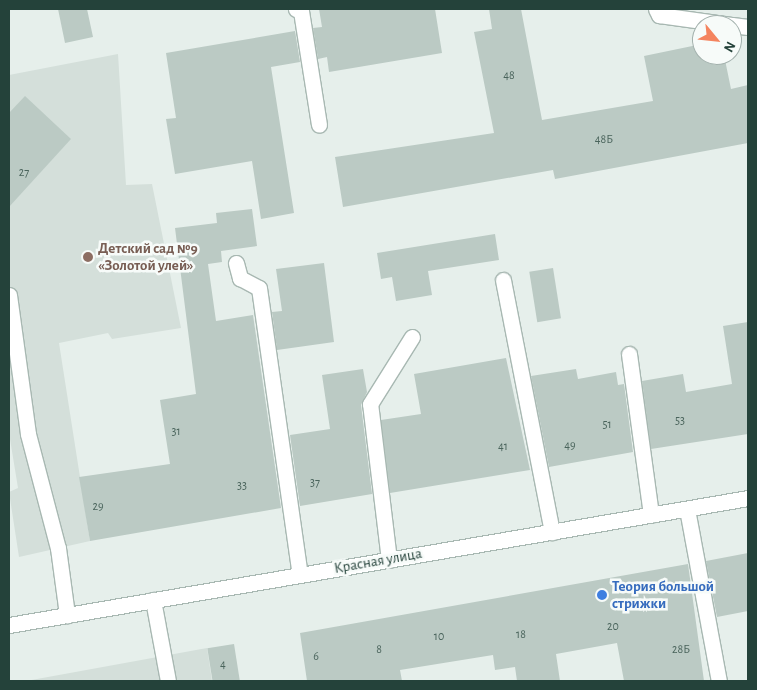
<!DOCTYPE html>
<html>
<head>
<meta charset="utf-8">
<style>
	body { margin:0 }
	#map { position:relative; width:757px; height:690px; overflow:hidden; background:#e6efeb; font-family:"Alegreya Sans",sans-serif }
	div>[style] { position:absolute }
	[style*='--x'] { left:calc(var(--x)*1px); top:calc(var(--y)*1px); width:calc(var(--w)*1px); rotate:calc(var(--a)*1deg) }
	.built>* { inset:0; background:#d4dfda }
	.building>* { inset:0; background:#bbcac4; transform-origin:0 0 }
	.roads { filter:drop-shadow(1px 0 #a8b8b2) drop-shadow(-1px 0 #a8b8b2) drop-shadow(0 1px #a8b8b2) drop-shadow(0 -1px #a8b8b2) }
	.minor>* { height:15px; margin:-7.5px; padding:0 7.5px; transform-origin:7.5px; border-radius:7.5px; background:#fff }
	.dots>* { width:14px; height:14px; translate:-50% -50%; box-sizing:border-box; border:2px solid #f7fbf9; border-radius:50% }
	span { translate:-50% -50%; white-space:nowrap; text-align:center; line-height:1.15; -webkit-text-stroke:5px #f7fbf9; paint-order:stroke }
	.number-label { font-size:12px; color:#4a645c }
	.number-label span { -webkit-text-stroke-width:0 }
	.education-label { font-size:15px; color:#785e54; font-weight:700 }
	.left { translate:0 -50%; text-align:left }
	.street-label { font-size:15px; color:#24423a }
	.shop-label { font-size:15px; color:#366cbe; font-weight:700 }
	.frame { position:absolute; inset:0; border:10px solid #24423a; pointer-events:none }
	.north { position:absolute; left:692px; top:15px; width:50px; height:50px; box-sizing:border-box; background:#f7fbf9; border:1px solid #a3b1ad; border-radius:50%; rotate:118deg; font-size:14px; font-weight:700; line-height:20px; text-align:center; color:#24423a }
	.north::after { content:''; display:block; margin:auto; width:18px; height:22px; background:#f4845f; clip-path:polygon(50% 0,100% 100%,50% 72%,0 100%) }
</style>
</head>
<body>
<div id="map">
	<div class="built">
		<div style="clip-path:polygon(118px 54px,126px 185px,152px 184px,181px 328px,112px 339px,108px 333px,59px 343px,90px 541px,19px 557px,9px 492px,18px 488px,9px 433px,9px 75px)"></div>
		<div style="clip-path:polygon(207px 648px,212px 681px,26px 681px)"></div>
	</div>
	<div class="building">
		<div style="clip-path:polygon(58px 9px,87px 9px,93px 37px,65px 43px)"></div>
		<div style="clip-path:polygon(319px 9px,435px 9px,442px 53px,329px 72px,327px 57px,318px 59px,313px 28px,322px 27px)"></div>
		<div style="clip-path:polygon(489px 9px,521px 9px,542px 120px,653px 101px,644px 56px,702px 44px,702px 55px,724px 55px,731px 89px,748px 85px,748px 143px,555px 179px,553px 170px,343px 207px,335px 157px,494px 133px,474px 32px,492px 29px)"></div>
		<div style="clip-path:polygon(295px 31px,300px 62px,271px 67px,294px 213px,261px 219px,252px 161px,175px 174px,166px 119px,176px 118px,166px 53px)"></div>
		<div style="clip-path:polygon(25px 96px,71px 139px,9px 207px,9px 113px)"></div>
		<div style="clip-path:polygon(252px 209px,257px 246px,221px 251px,222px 262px,208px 264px,216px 321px,253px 315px,281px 508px,90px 541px,79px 477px,170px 464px,160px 400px,196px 394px,175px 228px,217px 223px,216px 213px)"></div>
		<div style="clip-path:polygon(495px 234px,499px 260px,428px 271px,432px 295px,396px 301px,392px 277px,381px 279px,377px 253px)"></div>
		<div style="clip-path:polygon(324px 263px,334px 342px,277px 350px,272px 312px,282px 311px,276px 269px)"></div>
		<div style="left:553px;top:268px;width:51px;height:24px;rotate:81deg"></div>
		<div style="clip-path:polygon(748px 322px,748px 434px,651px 449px,642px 381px,683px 374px,686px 392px,732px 384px,723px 326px)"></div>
		<div style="clip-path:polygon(506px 358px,530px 470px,390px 493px,381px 420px,421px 414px,414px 374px)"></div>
		<div style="clip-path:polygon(363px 369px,367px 392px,361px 405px,372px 494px,300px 506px,290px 435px,330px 429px,322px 375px)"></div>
		<div style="clip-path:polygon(576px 369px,578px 379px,616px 372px,618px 385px,624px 384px,633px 452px,549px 467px,531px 376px)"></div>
		<div style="clip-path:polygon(748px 553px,748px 611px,717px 617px,706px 561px)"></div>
		<div style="clip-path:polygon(688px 564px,704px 681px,624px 681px,617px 643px,556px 654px,560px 681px,517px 681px,515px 667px,495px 670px,493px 655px,400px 670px,402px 681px,307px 681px,300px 633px)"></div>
		<div style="left:234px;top:644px;width:37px;height:27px;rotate:81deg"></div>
	</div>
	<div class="roads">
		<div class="minor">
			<div style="--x:296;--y:9;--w:5;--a:22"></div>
			<div style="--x:301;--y:11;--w:115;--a:81"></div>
			<div style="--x:656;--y:9;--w:7;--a:63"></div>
			<div style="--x:659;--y:15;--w:73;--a:7.9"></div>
			<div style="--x:732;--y:25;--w:16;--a:7"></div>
			<div style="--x:236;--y:263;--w:16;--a:75"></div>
			<div style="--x:240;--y:278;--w:21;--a:28"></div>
			<div style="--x:259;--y:288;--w:290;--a:81.9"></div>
			<div style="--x:503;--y:280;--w:257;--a:79"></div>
			<div style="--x:9;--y:295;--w:140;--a:82.2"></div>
			<div style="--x:28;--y:434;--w:118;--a:75.3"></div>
			<div style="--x:58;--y:548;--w:68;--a:82.3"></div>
			<div style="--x:629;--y:354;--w:162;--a:82.2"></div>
			<div style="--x:687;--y:509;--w:175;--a:79.5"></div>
			<div style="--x:389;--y:560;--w:157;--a:-96.9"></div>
			<div style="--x:370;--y:404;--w:79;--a:-57.9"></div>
			<div style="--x:153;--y:600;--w:82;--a:79.5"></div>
			<div style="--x:9;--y:625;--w:750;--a:-9.75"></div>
		</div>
	</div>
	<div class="dots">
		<div style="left:88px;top:257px;background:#8d6e63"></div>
		<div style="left:602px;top:595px;background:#3f7fe0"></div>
	</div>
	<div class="number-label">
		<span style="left:509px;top:76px">48</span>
		<span style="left:604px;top:140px">48Б</span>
		<span style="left:24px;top:173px">27</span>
		<span style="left:680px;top:421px">53</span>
		<span style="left:607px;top:425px">51</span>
		<span style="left:176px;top:432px">31</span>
		<span style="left:570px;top:446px">49</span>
		<span style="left:503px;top:447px">41</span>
		<span style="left:315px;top:483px">37</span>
		<span style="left:242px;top:486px">33</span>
		<span style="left:98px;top:507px">29</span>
		<span style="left:613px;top:627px">20</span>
		<span style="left:521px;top:635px">18</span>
		<span style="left:439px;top:637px">10</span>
		<span style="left:379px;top:650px">8</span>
		<span style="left:681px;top:650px">28Б</span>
		<span style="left:316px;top:657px">6</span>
		<span style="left:223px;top:665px">4</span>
	</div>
	<div class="education-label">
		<span class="left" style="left:98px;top:257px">Детский сад №9<br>«Золотой улей»</span>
	</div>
	<div class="street-label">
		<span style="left:378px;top:561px;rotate:-10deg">Красная улица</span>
	</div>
	<div class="shop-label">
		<span class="left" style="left:612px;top:595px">Теория большой<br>стрижки</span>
	</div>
	<div class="frame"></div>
	<div class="north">N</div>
</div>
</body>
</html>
